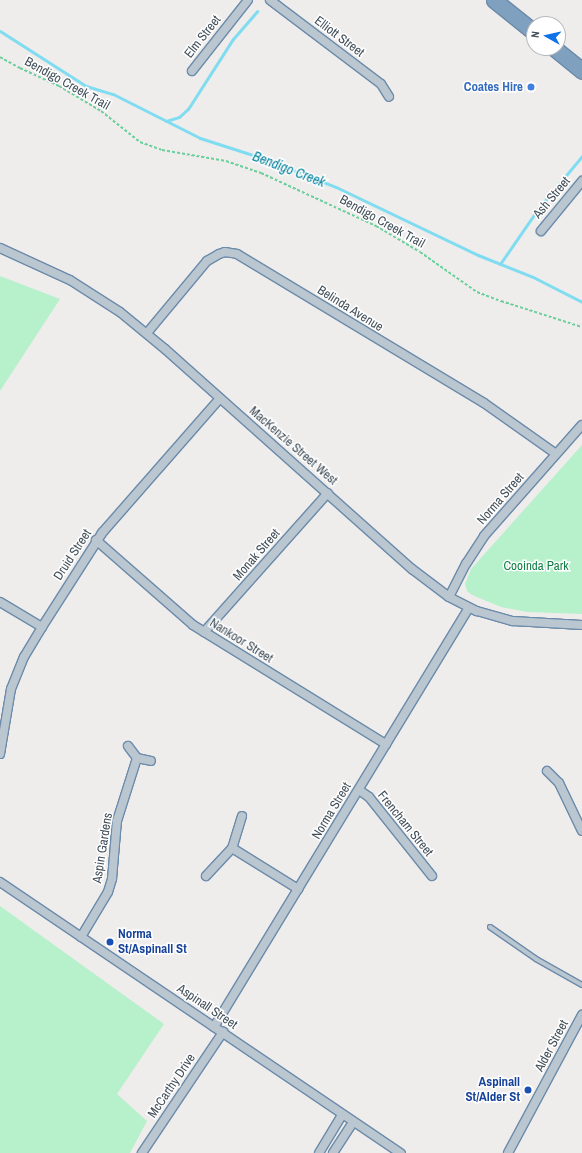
<!DOCTYPE html>
<html>
<head>
<meta charset="utf-8">
<style>
	body { margin:0 }
	#map { position:relative; width:582px; height:1153px; overflow:hidden; background:#efecec; font-family:"Archivo Narrow",sans-serif }
	div>[style] { position:absolute }
	[style*='--x'] { left:calc(var(--x)*1px); top:calc(var(--y)*1px); width:calc(var(--w)*1px); rotate:calc(var(--a)*1deg) }
	.green>* { inset:0; background:#b6f1cb }
	.stream>* { height:3px; margin:-1.5px; padding:0 1.5px; transform-origin:1.5px; border-radius:1.5px; background:#80dcf0 }
	.path>* { height:2px; margin-top:-1px; transform-origin:0; background:repeating-linear-gradient(90deg,#6cd09c 0 3px,transparent 0 5px) }
	.roads { filter:drop-shadow(1px 0 #6b8baa) drop-shadow(-1px 0 #6b8baa) drop-shadow(0 1px #6b8baa) drop-shadow(0 -1px #6b8baa) }
	.lane>* { height:4px; margin:-2px; padding:0 2px; transform-origin:2px; border-radius:2px; background:#bbc7d0 }
	.street>* { height:8px; margin:-4px; padding:0 4px; transform-origin:4px; border-radius:4px; background:#bbc7d0 }
	.highway>* { height:15px; margin:-7.5px; padding:0 7.5px; transform-origin:7.5px; border-radius:7.5px; background:#80a0bf }
	.dots>* { width:11px; height:11px; translate:-50% -50%; box-sizing:border-box; border:2px solid #fff; border-radius:50% }
	span { translate:-50% -50%; white-space:nowrap; text-align:center; line-height:1.15; -webkit-text-stroke:3px #fff; paint-order:stroke }
	.street-label { font-size:13px; color:#43505a }
	.shop-label { font-size:13px; color:#366cbe; font-weight:700 }
	.right { translate:-100% -50%; text-align:right }
	.park-label { font-size:13px; color:#117e45 }
	.transit-label { font-size:13px; color:#164399; font-weight:700 }
	.left { translate:0 -50%; text-align:left }
	.water-label { font-size:14px; color:#05819c; font-style:italic }
	.north { position:absolute; left:526px; top:16px; width:40px; height:40px; box-sizing:border-box; background:#fff; border:1px solid #b4b9bd; border-radius:50%; rotate:278deg; font-size:11px; font-weight:700; line-height:16px; text-align:center; color:#43505a }
	.north::after { content:''; display:block; margin:auto; width:14px; height:18px; background:#0f72e6; clip-path:polygon(50% 0,100% 100%,50% 72%,0 100%) }
</style>
</head>
<body>
<div id="map">
	<div class="green">
		<div style="clip-path:polygon(0 276px,60px 299px,0 391px)"></div>
		<div style="clip-path:polygon(582px 445px,582px 614px,527px 612px,501px 607px,472px 595px,467px 591px,465px 584px,471px 569px)"></div>
		<div style="clip-path:polygon(0 906px,164px 1024px,117px 1094px,147px 1121px,130px 1153px,0 1153px)"></div>
	</div>
	<div class="stream">
		<div style="--x:0;--y:31;--w:102;--a:32.6"></div>
		<div style="--x:86;--y:86;--w:28;--a:17"></div>
		<div style="--x:113;--y:94;--w:97;--a:26.8"></div>
		<div style="--x:200;--y:138;--w:65;--a:17.9"></div>
		<div style="--x:262;--y:158;--w:79;--a:21.4"></div>
		<div style="--x:336;--y:187;--w:157;--a:25.6"></div>
		<div style="--x:478;--y:255;--w:59;--a:21.8"></div>
		<div style="--x:533;--y:277;--w:55;--a:27"></div>
		<div style="--x:166;--y:121;--w:14;--a:-17"></div>
		<div style="--x:179;--y:117;--w:12;--a:-42"></div>
		<div style="--x:188;--y:109;--w:83;--a:-57.3"></div>
		<div style="--x:233;--y:39;--w:37;--a:-49"></div>
		<div style="--x:500;--y:264;--w:67;--a:-55.4"></div>
		<div style="--x:538;--y:209;--w:69;--a:-50.3"></div>
	</div>
	<div class="path">
		<div style="--x:0;--y:57;--w:23;--a:29"></div>
		<div style="--x:20;--y:68;--w:43;--a:24.8"></div>
		<div style="--x:59;--y:86;--w:49;--a:30.8"></div>
		<div style="--x:101;--y:111;--w:50;--a:38.5"></div>
		<div style="--x:140;--y:142;--w:23;--a:20"></div>
		<div style="--x:162;--y:150;--w:65;--a:9.8"></div>
		<div style="--x:226;--y:161;--w:37;--a:19"></div>
		<div style="--x:261;--y:173;--w:127;--a:24.7"></div>
		<div style="--x:376;--y:226;--w:51;--a:30.6"></div>
		<div style="--x:420;--y:252;--w:70;--a:35.1"></div>
		<div style="--x:477;--y:292;--w:26;--a:21"></div>
		<div style="--x:501;--y:301;--w:85;--a:17.8"></div>
	</div>
	<div class="roads">
		<div class="lane">
			<div style="--x:490;--y:927;--w:56;--a:34.8"></div>
			<div style="--x:536;--y:959;--w:53;--a:29.5"></div>
		</div>
		<div class="street">
			<div style="--x:270;--y:0;--w:139;--a:37.1"></div>
			<div style="--x:381;--y:84;--w:15;--a:58"></div>
			<div style="--x:192;--y:71;--w:90;--a:-51.7"></div>
			<div style="--x:541;--y:231;--w:65;--a:-50.6"></div>
			<div style="--x:0;--y:248;--w:77;--a:24.6"></div>
			<div style="--x:70;--y:280;--w:59;--a:32.6"></div>
			<div style="--x:120;--y:312;--w:58;--a:39.4"></div>
			<div style="--x:165;--y:349;--w:331;--a:41.7"></div>
			<div style="--x:412;--y:569;--w:46;--a:37.1"></div>
			<div style="--x:449;--y:597;--w:31;--a:27"></div>
			<div style="--x:477;--y:611;--w:37;--a:16"></div>
			<div style="--x:513;--y:621;--w:69;--a:3.3"></div>
			<div style="--x:147;--y:333;--w:94;--a:-50.2"></div>
			<div style="--x:207;--y:261;--w:14;--a:-30"></div>
			<div style="--x:219;--y:254;--w:6;--a:-18"></div>
			<div style="--x:225;--y:252;--w:12;--a:9"></div>
			<div style="--x:237;--y:254;--w:288;--a:31.1"></div>
			<div style="--x:484;--y:403;--w:88;--a:35.3"></div>
			<div style="--x:96;--y:540;--w:129;--a:41.2"></div>
			<div style="--x:193;--y:625;--w:227;--a:31.7"></div>
			<div style="--x:449;--y:597;--w:37;--a:-63"></div>
			<div style="--x:466;--y:564;--w:33;--a:-57"></div>
			<div style="--x:484;--y:536;--w:148;--a:-48.6"></div>
			<div style="--x:0;--y:602;--w:49;--a:30.8"></div>
			<div style="--x:204;--y:632;--w:186;--a:-48.3"></div>
			<div style="--x:128;--y:746;--w:15;--a:53"></div>
			<div style="--x:137;--y:758;--w:14;--a:12"></div>
			<div style="--x:0;--y:754;--w:66;--a:-80.4"></div>
			<div style="--x:11;--y:689;--w:35;--a:-68"></div>
			<div style="--x:24;--y:657;--w:35;--a:-59"></div>
			<div style="--x:42;--y:627;--w:112;--a:-57.4"></div>
			<div style="--x:102;--y:533;--w:179;--a:-48.8"></div>
			<div style="--x:547;--y:771;--w:17;--a:45"></div>
			<div style="--x:559;--y:783;--w:53;--a:64.4"></div>
			<div style="--x:359;--y:790;--w:12;--a:35"></div>
			<div style="--x:369;--y:797;--w:101;--a:51.4"></div>
			<div style="--x:242;--y:816;--w:34;--a:107"></div>
			<div style="--x:232;--y:848;--w:78;--a:31.8"></div>
			<div style="--x:206;--y:876;--w:38;--a:-47"></div>
			<div style="--x:0;--y:882;--w:484;--a:34.1"></div>
			<div style="--x:81;--y:937;--w:52;--a:-59"></div>
			<div style="--x:108;--y:892;--w:14;--a:-73"></div>
			<div style="--x:112;--y:879;--w:58;--a:-85.1"></div>
			<div style="--x:117;--y:821;--w:66;--a:-72.4"></div>
			<div style="--x:214;--y:1027;--w:490;--a:-58.7"></div>
			<div style="--x:142;--y:1153;--w:146;--a:-56.2"></div>
			<div style="--x:319;--y:1153;--w:44;--a:-58.8"></div>
			<div style="--x:333;--y:1153;--w:37;--a:-57"></div>
			<div style="--x:508;--y:1153;--w:157;--a:-61.8"></div>
		</div>
		<div class="highway">
			<div style="--x:494;--y:0;--w:51;--a:38.7"></div>
			<div style="--x:554;--y:48;--w:36;--a:39"></div>
		</div>
	</div>
	<div class="dots">
		<div style="left:531px;top:87px;background:#3f7fe0"></div>
		<div style="left:110px;top:942px;background:#1a4fb4"></div>
		<div style="left:528px;top:1090px;background:#1a4fb4"></div>
	</div>
	<div class="street-label">
		<span style="left:203px;top:37px;rotate:-52deg">Elm Street</span>
		<span style="left:339px;top:37px;rotate:37deg">Elliott Street</span>
		<span style="left:67px;top:84px;rotate:29deg">Bendigo Creek Trail</span>
		<span style="left:552px;top:198px;rotate:-50deg">Ash Street</span>
		<span style="left:382px;top:222px;rotate:29deg">Bendigo Creek Trail</span>
		<span style="left:350px;top:309px;rotate:32deg">Belinda Avenue</span>
		<span style="left:293px;top:446px;rotate:41deg">MacKenzie Street West</span>
		<span style="left:501px;top:499px;rotate:-49deg">Norma Street</span>
		<span style="left:73px;top:555px;rotate:-57deg">Druid Street</span>
		<span style="left:257px;top:555px;rotate:-49deg">Monak Street</span>
		<span style="left:241px;top:641px;rotate:32deg">Nankoor Street</span>
		<span style="left:332px;top:811px;rotate:-59deg">Norma Street</span>
		<span style="left:405px;top:824px;rotate:51deg">Frencham Street</span>
		<span style="left:103px;top:848px;rotate:-81deg">Aspin Gardens</span>
		<span style="left:207px;top:1007px;rotate:34deg">Aspinall Street</span>
		<span style="left:552px;top:1046px;rotate:-62deg">Alder Street</span>
		<span style="left:172px;top:1086px;rotate:-56deg">McCarthy Drive</span>
	</div>
	<div class="shop-label">
		<span class="right" style="left:523px;top:87px">Coates Hire</span>
	</div>
	<div class="park-label">
		<span style="left:536px;top:566px">Cooinda Park</span>
	</div>
	<div class="transit-label">
		<span class="left" style="left:118px;top:942px">Norma<br>St/Aspinall St</span>
		<span class="right" style="left:520px;top:1090px">Aspinall<br>St/Alder St</span>
	</div>
	<div class="water-label">
		<span style="left:289px;top:169px;rotate:21deg">Bendigo Creek</span>
	</div>
	<div class="north">N</div>
</div>
</body>
</html>
